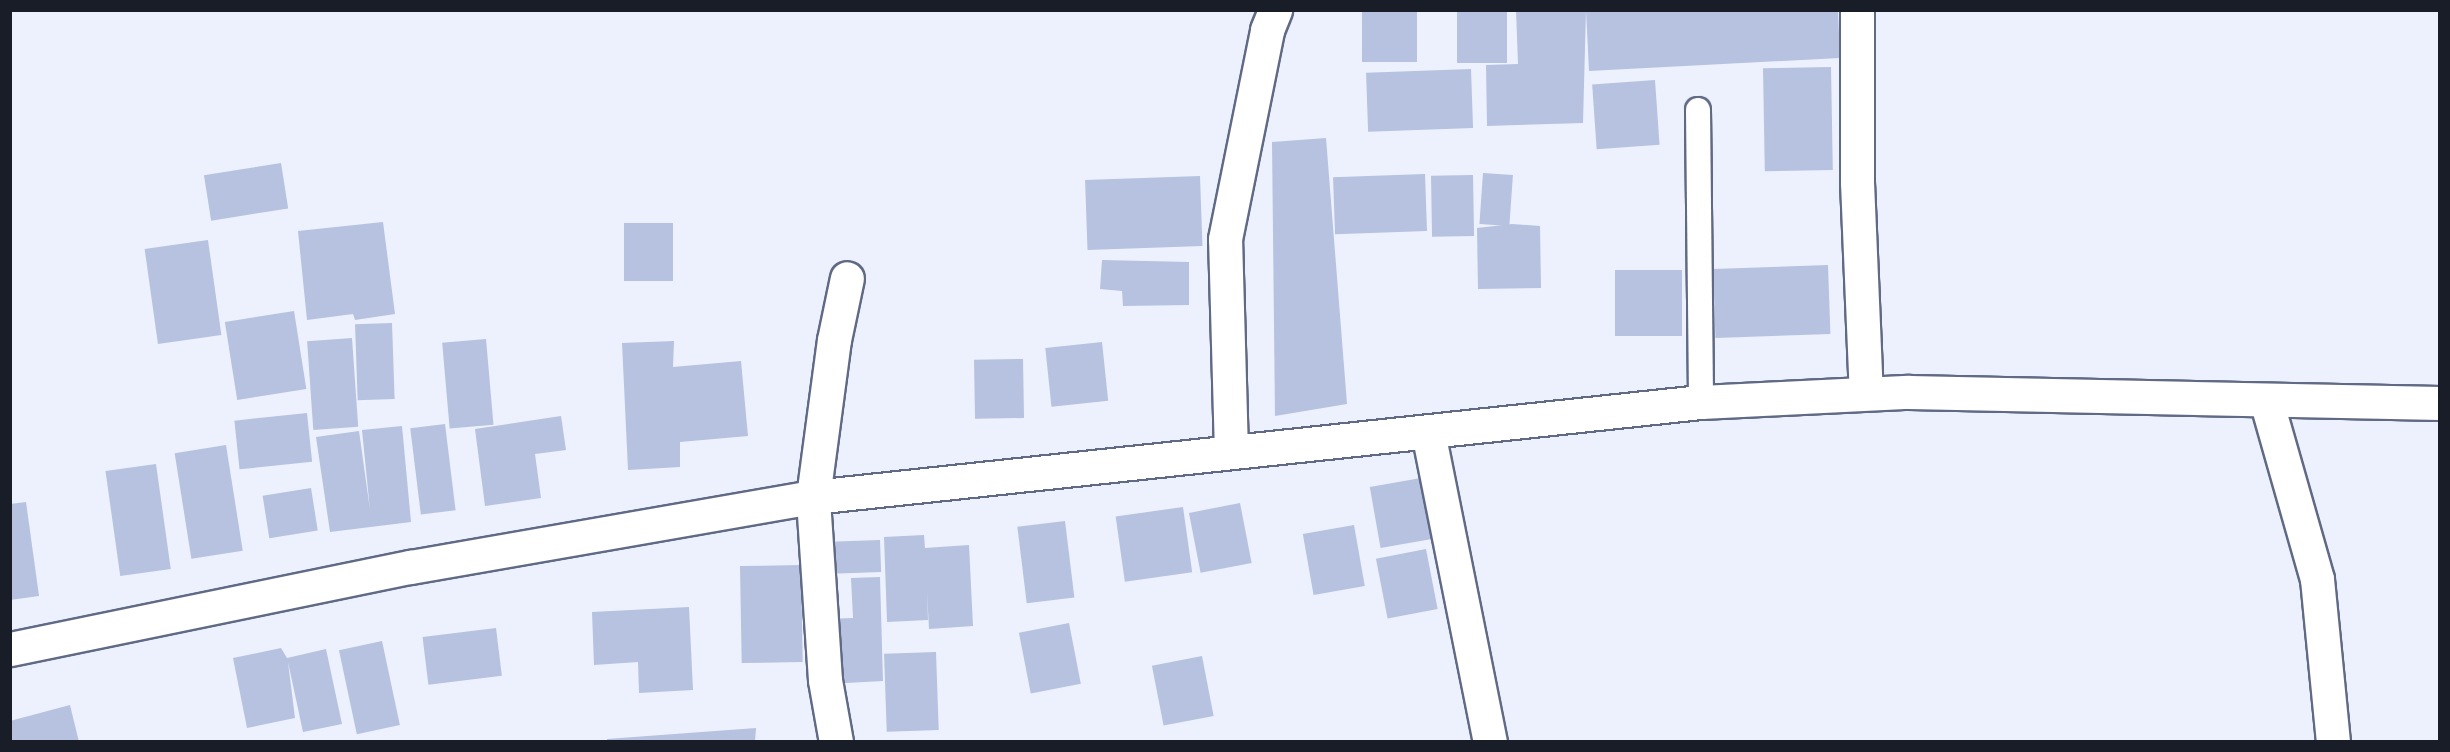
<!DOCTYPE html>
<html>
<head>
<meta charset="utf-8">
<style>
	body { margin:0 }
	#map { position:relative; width:2450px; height:752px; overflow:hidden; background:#ecf1fd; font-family:"Nunito Sans",sans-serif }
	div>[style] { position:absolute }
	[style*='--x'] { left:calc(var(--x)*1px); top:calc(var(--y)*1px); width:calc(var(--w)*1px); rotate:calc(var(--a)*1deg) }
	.building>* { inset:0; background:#b6c2df; transform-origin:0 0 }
	.roads { filter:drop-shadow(2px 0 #606a85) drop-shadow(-2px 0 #606a85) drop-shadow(0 2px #606a85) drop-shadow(0 -2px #606a85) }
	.service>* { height:24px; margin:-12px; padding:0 12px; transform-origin:12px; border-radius:12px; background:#fff }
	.minor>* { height:33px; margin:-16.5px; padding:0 16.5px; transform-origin:16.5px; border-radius:16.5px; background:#fff }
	span { translate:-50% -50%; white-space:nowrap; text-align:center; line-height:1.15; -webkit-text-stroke:4.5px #ecf1fd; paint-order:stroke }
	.frame { position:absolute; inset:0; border:12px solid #191d28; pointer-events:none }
</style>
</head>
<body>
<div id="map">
	<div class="building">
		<div style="left:1362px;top:10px;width:55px;height:52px"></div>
		<div style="left:1457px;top:10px;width:50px;height:53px"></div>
		<div style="clip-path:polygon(1516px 10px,1586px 10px,1583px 123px,1487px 126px,1486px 65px,1518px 64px)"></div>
		<div style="clip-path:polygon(1586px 10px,1838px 10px,1840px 58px,1589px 71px)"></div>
		<div style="left:1831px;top:67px;width:103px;height:68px;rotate:89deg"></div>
		<div style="left:1471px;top:69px;width:59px;height:105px;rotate:88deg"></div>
		<div style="left:1655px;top:80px;width:65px;height:63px;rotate:86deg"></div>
		<div style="clip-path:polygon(1326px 138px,1347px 404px,1275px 416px,1272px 142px)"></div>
		<div style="left:281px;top:163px;width:46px;height:78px;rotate:81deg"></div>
		<div style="left:1483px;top:173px;width:30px;height:51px;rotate:4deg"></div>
		<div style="left:1425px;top:174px;width:57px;height:92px;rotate:88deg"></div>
		<div style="left:1473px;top:175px;width:61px;height:42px;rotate:89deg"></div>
		<div style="left:1200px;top:176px;width:70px;height:115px;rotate:88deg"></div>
		<div style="clip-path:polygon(383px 222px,395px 314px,355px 320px,353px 314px,307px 320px,298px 231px)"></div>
		<div style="left:624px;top:223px;width:49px;height:58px"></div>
		<div style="clip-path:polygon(1512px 224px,1540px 226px,1541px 288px,1478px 289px,1477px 228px)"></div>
		<div style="left:208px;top:240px;width:96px;height:64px;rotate:82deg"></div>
		<div style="clip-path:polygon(1102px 260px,1189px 262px,1189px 305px,1123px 306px,1122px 291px,1100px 289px)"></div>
		<div style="left:1828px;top:265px;width:69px;height:115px;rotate:88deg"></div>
		<div style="left:1682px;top:270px;width:66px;height:67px;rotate:90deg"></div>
		<div style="left:294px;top:311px;width:79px;height:70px;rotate:81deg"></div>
		<div style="left:392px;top:323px;width:76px;height:37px;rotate:88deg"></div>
		<div style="left:352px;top:338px;width:89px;height:45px;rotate:86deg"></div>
		<div style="left:486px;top:339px;width:86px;height:44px;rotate:85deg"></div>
		<div style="clip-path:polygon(674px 341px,673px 367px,741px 361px,748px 436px,680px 442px,680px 467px,628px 470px,622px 343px)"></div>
		<div style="left:1102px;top:342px;width:59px;height:57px;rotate:84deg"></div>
		<div style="left:1023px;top:359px;width:59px;height:49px;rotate:89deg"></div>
		<div style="left:307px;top:413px;width:49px;height:73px;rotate:84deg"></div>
		<div style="clip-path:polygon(561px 416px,566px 450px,535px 454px,541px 498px,485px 506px,475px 429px)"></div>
		<div style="left:445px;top:424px;width:87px;height:35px;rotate:83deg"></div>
		<div style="clip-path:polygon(402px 426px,411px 522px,330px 532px,316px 437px,359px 431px,370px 510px,362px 430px)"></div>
		<div style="left:226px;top:445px;width:107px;height:52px;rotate:81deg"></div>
		<div style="left:156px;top:464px;width:106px;height:51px;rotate:82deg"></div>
		<div style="left:1421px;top:478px;width:62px;height:52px;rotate:80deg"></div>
		<div style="left:311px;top:488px;width:43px;height:49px;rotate:81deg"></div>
		<div style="clip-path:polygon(26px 502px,39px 596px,10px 600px,10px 504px)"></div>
		<div style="left:1240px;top:503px;width:61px;height:52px;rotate:79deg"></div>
		<div style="left:1183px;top:507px;width:66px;height:68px;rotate:82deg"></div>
		<div style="left:1065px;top:521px;width:77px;height:48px;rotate:83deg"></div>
		<div style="left:1354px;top:525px;width:62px;height:52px;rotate:80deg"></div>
		<div style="clip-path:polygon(924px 535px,925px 548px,969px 545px,973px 626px,929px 629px,927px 591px,928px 620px,887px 622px,884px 537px)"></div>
		<div style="left:880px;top:540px;width:32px;height:57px;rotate:88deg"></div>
		<div style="left:1426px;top:549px;width:61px;height:51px;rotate:79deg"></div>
		<div style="left:801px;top:565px;width:97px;height:61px;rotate:89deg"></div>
		<div style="clip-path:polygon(880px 577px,883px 681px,827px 684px,825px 619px,853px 618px,851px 578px)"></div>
		<div style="clip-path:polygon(689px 607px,693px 690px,639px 693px,638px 662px,594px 665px,592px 612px)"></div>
		<div style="left:1069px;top:623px;width:62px;height:51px;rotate:79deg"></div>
		<div style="left:496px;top:628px;width:48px;height:74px;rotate:83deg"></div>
		<div style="left:382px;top:641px;width:86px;height:44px;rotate:78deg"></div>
		<div style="clip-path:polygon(281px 648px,287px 658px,326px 649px,342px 724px,303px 732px,288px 662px,295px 718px,247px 728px,233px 658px)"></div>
		<div style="left:936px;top:652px;width:78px;height:52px;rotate:88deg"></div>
		<div style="left:1202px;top:656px;width:61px;height:51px;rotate:79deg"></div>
		<div style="clip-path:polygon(70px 705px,79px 742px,10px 742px,10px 721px)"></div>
		<div style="clip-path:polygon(756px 728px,755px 742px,607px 742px,607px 739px)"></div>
	</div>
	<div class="roads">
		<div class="service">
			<div style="--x:1698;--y:110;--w:292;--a:89.4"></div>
		</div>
		<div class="minor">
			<div style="--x:1857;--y:10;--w:172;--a:90"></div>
			<div style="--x:1857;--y:182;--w:211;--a:87.6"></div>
			<div style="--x:2266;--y:400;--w:186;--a:74.1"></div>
			<div style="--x:2317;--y:579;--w:164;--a:84.4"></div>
			<div style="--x:1428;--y:432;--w:316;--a:78.7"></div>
			<div style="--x:1231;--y:452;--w:213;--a:-91.6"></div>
			<div style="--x:1225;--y:239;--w:213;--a:-78.6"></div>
			<div style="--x:1267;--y:30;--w:22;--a:-68"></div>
			<div style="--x:10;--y:649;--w:409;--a:-11.6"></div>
			<div style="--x:411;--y:567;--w:408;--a:-9.9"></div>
			<div style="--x:813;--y:497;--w:893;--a:-6.11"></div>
			<div style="--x:1701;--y:402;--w:208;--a:-2.8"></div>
			<div style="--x:1909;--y:392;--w:531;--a:1.19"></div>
			<div style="--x:836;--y:742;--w:63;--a:-100.1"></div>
			<div style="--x:825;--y:680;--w:183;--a:-93.8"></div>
			<div style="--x:813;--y:497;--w:158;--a:-82.4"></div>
			<div style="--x:834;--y:340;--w:63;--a:-78.2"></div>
		</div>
	</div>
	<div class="frame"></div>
</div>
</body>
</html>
